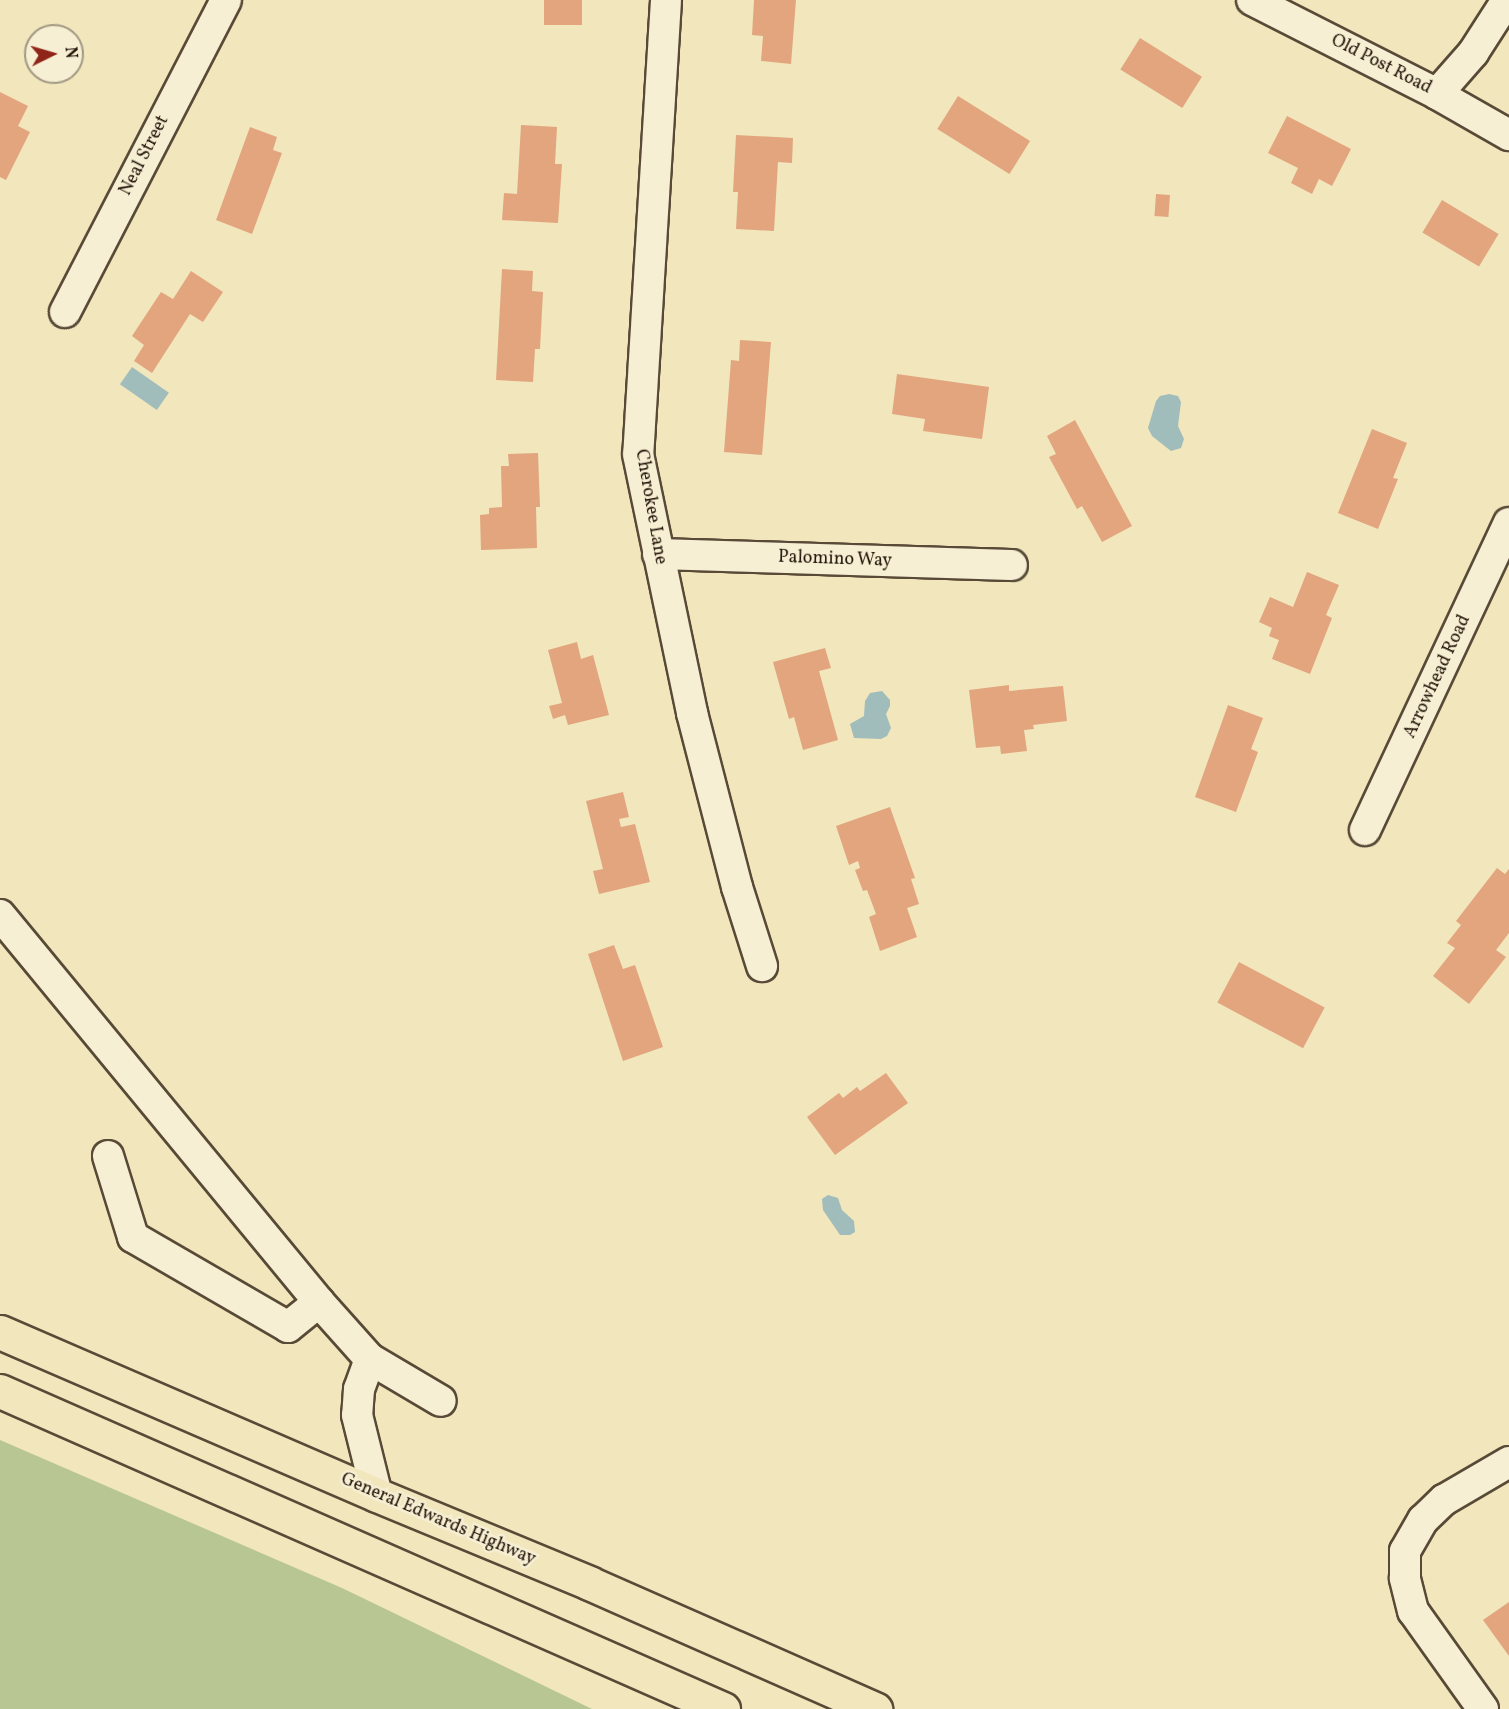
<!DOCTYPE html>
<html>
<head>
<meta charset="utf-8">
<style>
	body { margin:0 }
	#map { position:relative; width:1509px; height:1709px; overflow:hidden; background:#f1e6bc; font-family:Vollkorn,serif }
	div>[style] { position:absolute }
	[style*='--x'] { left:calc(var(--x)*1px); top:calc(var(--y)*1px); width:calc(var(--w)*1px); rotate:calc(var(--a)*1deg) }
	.green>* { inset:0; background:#b7c692 }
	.water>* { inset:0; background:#a0bdbb; transform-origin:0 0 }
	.building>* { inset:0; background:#e2a57e; transform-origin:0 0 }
	.roads { filter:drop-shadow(2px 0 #584a37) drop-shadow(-2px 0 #584a37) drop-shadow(0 2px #584a37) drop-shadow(0 -2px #584a37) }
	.minor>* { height:30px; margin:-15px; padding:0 15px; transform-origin:15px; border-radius:15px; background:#f6efd3 }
	.major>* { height:33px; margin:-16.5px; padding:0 16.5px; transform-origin:16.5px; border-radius:16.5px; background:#f1e6bc }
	span { translate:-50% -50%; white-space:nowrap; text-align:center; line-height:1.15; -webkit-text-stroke:5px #f6efd3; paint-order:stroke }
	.street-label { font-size:18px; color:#25160b }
	.north { position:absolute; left:24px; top:24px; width:60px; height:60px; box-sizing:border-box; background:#f6efd3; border:2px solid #a29883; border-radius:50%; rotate:85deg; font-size:16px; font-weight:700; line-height:24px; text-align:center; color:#25160b }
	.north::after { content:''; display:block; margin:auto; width:21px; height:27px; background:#8f2418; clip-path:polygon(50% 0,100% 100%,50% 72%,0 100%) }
</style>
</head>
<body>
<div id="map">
	<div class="green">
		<div style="clip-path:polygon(0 1440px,342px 1588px,592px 1709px,0 1709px)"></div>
	</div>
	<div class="water">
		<div style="left:132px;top:367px;width:45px;height:21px;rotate:35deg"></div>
		<div style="clip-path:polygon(1169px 394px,1178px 396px,1181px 402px,1178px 426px,1184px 439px,1181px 448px,1171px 451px,1152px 436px,1148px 428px,1156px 401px,1160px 396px)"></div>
		<div style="clip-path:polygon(882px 691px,890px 700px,890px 706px,886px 714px,891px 728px,887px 736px,881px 739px,854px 738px,850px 724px,864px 716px,865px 701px,870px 693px)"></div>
		<div style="clip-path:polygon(828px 1195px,838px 1198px,842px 1210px,854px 1221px,855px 1232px,850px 1235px,840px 1235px,823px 1210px,822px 1199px)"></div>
	</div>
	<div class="building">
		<div style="left:544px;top:0;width:38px;height:25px"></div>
		<div style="clip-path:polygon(754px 0,796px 0,791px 64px,761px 61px,763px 36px,752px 35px)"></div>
		<div style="left:1140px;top:38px;width:73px;height:37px;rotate:32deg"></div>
		<div style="clip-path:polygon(0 92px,28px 106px,18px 126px,30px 132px,6px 180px,0 177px)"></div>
		<div style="left:958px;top:96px;width:85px;height:39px;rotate:32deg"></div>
		<div style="clip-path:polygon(1287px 116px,1351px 149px,1332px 186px,1319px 179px,1312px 194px,1291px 183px,1298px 168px,1268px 153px)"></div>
		<div style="clip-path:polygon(521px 125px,557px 127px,555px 164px,562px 164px,558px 223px,502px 220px,504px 193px,517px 194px)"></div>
		<div style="clip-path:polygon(250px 127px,277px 137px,273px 150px,282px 153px,252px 234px,216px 220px)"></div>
		<div style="clip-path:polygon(736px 135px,793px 138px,792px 163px,778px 162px,774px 231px,736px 229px,738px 192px,733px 192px)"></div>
		<div style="left:1156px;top:194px;width:14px;height:22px;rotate:4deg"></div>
		<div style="left:1442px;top:200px;width:66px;height:38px;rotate:31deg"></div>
		<div style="clip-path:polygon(502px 269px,533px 271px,532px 291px,543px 292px,540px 349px,535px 349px,533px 382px,496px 380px)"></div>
		<div style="clip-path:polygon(191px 271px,223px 292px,203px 322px,190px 314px,152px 373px,134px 361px,144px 345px,132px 336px,161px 292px,173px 299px)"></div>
		<div style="clip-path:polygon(740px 340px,771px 342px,762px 455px,724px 452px,731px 360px,739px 361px)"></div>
		<div style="clip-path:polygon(897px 374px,989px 387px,982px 439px,923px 431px,925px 419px,892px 414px)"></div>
		<div style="clip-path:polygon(1075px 420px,1132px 526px,1102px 542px,1082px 506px,1077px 509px,1049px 457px,1056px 454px,1047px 436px)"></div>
		<div style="clip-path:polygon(1372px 429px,1407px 443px,1393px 478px,1398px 479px,1378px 529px,1338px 513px)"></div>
		<div style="clip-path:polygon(538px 453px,540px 507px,536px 507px,537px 548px,481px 550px,480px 515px,489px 514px,489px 508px,502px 507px,501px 466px,509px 466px,508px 454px)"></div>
		<div style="clip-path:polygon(1307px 572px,1339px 585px,1326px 615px,1332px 618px,1310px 674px,1272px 659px,1279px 640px,1269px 636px,1272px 628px,1259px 622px,1270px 597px,1293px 607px)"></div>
		<div style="clip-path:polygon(577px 642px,581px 659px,593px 655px,609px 715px,568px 725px,565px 715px,553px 719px,549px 706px,562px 703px,548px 650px)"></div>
		<div style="clip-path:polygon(825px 648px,831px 668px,819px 671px,838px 740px,803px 750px,794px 717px,789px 719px,773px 662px)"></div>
		<div style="clip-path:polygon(1009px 685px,1009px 691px,1063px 686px,1067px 721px,1033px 725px,1034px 729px,1024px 730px,1027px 751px,1001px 754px,1000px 746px,976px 748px,969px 690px)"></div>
		<div style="clip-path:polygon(1228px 705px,1263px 718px,1251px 749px,1258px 752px,1236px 812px,1195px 797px)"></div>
		<div style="clip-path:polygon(623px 792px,629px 817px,619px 819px,621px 827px,635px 824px,650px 882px,599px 894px,593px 871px,603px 869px,586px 801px)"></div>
		<div style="clip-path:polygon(890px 807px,915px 878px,911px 879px,919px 904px,907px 908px,917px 937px,880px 951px,869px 917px,876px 914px,867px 890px,863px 891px,855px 870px,860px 868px,858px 861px,849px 865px,836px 826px)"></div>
		<div style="clip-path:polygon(1497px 868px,1505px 874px,1509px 869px,1509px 933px,1496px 950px,1506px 957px,1469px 1004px,1433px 976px,1455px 948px,1447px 943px,1461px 925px,1456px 921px)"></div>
		<div style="clip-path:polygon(614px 945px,623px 969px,635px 965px,663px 1047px,623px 1061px,588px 954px)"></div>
		<div style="left:1239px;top:962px;width:97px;height:46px;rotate:28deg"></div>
		<div style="clip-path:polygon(886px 1073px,908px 1103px,835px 1155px,807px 1117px,839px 1093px,843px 1098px,857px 1087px,860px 1091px)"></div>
		<div style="clip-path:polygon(1509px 1602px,1509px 1656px,1483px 1620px)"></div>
	</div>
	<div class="roads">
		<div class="minor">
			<div style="--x:666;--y:0;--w:455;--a:93.5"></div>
			<div style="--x:638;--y:454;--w:265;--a:78.2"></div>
			<div style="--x:692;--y:713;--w:180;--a:75.5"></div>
			<div style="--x:737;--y:887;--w:83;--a:72.4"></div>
			<div style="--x:1252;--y:0;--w:208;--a:26.9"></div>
			<div style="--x:1437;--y:94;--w:83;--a:29.7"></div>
			<div style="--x:1437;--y:94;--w:55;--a:-48.7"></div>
			<div style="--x:1473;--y:53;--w:63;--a:-57.3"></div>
			<div style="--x:65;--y:312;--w:351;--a:-62.7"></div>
			<div style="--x:658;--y:554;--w:354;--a:1.8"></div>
			<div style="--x:1365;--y:830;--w:339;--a:-64.9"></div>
			<div style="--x:0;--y:915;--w:502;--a:50.5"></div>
			<div style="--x:319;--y:1302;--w:76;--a:48.2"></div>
			<div style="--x:370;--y:1359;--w:82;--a:30.6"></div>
			<div style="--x:108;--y:1156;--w:85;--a:72.8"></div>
			<div style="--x:133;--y:1237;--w:179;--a:30.1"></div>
			<div style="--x:288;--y:1327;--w:40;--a:-39"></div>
			<div style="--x:370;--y:1359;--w:32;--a:110"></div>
			<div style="--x:359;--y:1389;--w:26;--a:94"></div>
			<div style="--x:357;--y:1415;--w:82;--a:76"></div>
			<div style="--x:1483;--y:1709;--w:120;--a:-125.5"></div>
			<div style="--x:1413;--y:1611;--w:34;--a:-104"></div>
			<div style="--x:1405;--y:1578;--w:27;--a:-90"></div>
			<div style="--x:1405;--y:1551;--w:36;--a:-60"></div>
			<div style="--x:1423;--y:1520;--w:29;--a:-44"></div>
			<div style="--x:1444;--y:1500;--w:75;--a:-30.3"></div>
		</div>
		<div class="major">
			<div style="--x:0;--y:1332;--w:411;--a:23.4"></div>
			<div style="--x:377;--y:1495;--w:230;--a:22.5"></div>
			<div style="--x:589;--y:1583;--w:313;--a:23.8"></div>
			<div style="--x:0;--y:1391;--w:790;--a:23.74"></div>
		</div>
	</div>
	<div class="street-label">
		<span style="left:1381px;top:65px;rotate:27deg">Old Post Road</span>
		<span style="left:145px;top:156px;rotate:-63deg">Neal Street</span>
		<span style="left:650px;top:507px;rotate:80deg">Cherokee Lane</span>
		<span style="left:835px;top:560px;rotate:2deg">Palomino Way</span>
		<span style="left:1438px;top:677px;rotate:-65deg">Arrowhead Road</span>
		<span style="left:438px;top:1520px;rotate:23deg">General Edwards Highway</span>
	</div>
	<div class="north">N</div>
</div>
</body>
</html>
